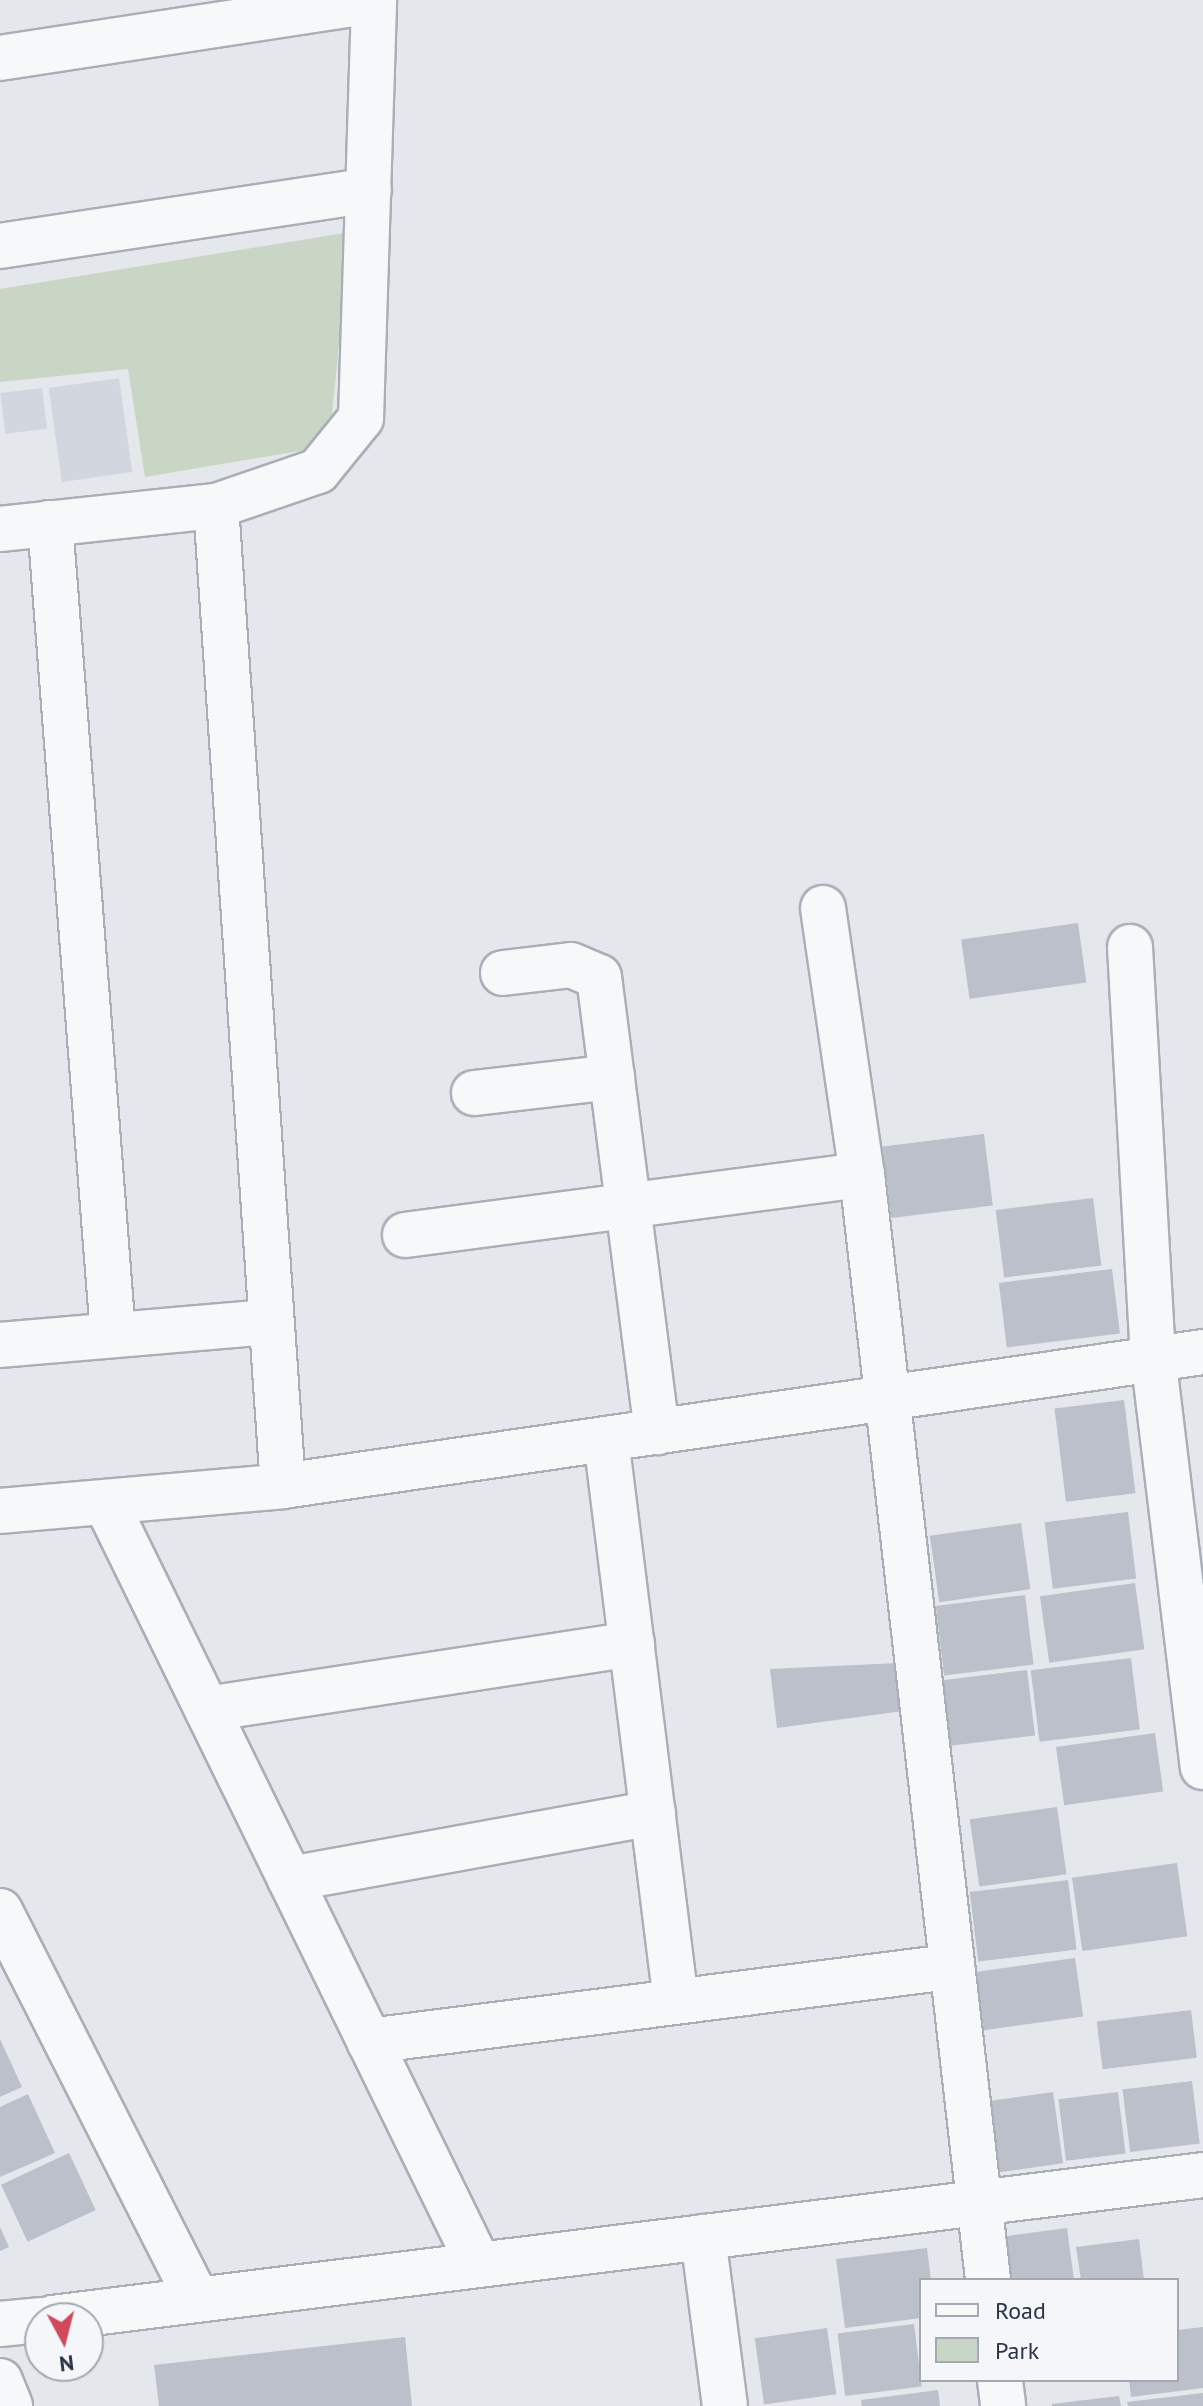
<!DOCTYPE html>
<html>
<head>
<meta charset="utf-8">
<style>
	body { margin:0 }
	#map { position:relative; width:1203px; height:2406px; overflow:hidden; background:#e4e7ec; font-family:"PT Sans",sans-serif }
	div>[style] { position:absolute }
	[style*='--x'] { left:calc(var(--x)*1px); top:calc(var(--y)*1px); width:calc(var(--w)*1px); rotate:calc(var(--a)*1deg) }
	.built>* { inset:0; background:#d2d6de; transform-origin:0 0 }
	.green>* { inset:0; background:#c9d6c5 }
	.building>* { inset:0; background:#bbc0ca; transform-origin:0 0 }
	.roads { filter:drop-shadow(2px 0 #a9aeb7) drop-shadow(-2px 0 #a9aeb7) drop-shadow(0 2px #a9aeb7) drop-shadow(0 -2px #a9aeb7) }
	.street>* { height:44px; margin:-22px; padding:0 22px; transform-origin:22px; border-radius:22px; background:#f7f8fa }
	span { translate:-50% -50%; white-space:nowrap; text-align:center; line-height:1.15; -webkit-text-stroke:6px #f4f6f9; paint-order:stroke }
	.legend { position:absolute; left:919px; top:2278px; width:260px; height:104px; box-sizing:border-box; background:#f4f6f9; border:2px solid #a4a8b1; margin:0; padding:10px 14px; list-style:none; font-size:24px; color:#2b3445 }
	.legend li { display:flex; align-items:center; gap:16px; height:40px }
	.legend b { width:40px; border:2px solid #a4a8b1 }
	.north { position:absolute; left:24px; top:2302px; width:80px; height:80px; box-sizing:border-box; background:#f4f6f9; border:2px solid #a4a8b1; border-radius:50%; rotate:173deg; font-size:22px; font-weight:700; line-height:32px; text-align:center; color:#2b3445 }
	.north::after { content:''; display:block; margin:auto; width:28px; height:36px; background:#d1495b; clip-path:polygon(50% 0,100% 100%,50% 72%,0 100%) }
</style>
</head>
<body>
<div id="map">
	<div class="built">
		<div style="left:119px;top:378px;width:95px;height:71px;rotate:82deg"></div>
		<div style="left:42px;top:388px;width:41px;height:42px;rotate:83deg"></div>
	</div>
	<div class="green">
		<div style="clip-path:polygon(350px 232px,329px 446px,145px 477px,128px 369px,0 382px,0 289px)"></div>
	</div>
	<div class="building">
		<div style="left:1078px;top:923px;width:60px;height:118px;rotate:82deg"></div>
		<div style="left:984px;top:1134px;width:72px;height:102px;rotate:83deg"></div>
		<div style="left:1093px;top:1198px;width:68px;height:98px;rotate:83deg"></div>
		<div style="left:1112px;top:1269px;width:65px;height:114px;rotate:83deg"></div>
		<div style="left:1124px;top:1400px;width:94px;height:70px;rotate:83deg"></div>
		<div style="left:1128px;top:1512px;width:67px;height:84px;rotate:83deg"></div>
		<div style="left:1021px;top:1523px;width:67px;height:92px;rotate:82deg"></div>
		<div style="left:1135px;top:1583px;width:67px;height:96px;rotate:82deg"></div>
		<div style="left:1025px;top:1595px;width:70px;height:90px;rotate:83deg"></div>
		<div style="left:1131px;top:1658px;width:72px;height:101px;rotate:83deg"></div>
		<div style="clip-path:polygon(898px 1663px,903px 1711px,777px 1728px,770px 1669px)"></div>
		<div style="left:1027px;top:1670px;width:66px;height:93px;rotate:83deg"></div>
		<div style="left:1155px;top:1733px;width:59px;height:100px;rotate:82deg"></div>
		<div style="left:1057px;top:1807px;width:68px;height:88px;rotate:82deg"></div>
		<div style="left:1177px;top:1863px;width:74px;height:106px;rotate:82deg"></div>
		<div style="left:1068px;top:1880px;width:70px;height:99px;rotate:83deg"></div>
		<div style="left:1075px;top:1958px;width:59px;height:100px;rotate:82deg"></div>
		<div style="left:1191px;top:2010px;width:48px;height:95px;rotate:83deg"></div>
		<div style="clip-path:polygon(0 2039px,22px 2087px,0 2097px)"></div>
		<div style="left:1192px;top:2081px;width:63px;height:70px;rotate:83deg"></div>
		<div style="left:1053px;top:2092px;width:72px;height:65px;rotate:82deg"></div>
		<div style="left:1118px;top:2092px;width:62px;height:60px;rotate:83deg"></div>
		<div style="clip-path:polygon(28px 2094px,55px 2153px,0 2177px,0 2107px)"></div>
		<div style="left:69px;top:2153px;width:63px;height:75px;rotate:65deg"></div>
		<div style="clip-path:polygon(0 2227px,9px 2247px,0 2251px)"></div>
		<div style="clip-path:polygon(1067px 2228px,1074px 2280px,1006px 2280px,1000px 2237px)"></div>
		<div style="clip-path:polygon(1139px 2239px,1144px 2280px,1081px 2280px,1076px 2247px)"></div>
		<div style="clip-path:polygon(927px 2248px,931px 2280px,921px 2280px,921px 2318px,845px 2328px,836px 2259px)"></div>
		<div style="left:914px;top:2324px;width:63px;height:77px;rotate:83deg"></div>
		<div style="clip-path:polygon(1203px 2327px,1203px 2388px,1131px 2397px,1129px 2380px,1177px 2380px,1177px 2330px)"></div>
		<div style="left:827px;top:2328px;width:67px;height:73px;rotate:82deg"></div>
		<div style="clip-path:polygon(405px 2337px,412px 2406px,159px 2406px,154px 2365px)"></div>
		<div style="clip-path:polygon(938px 2390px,940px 2406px,862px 2406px,861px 2400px)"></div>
		<div style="clip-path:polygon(1203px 2393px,1203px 2406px,1128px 2406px,1127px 2402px)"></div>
		<div style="clip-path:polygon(1119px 2396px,1121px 2406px,1052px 2406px,1052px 2404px)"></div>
	</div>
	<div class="roads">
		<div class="street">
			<div style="--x:0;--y:58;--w:378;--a:-8.7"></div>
			<div style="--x:0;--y:246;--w:373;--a:-8.6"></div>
			<div style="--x:216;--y:506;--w:982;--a:86.09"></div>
			<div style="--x:50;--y:523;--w:814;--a:85.56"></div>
			<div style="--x:0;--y:529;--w:217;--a:-6.1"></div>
			<div style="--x:216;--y:506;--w:108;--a:-18.9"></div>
			<div style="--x:318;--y:471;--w:68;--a:-50.9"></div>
			<div style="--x:361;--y:418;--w:418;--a:-88.2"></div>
			<div style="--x:823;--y:908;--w:270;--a:81.7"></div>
			<div style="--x:862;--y:1175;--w:1112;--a:83.49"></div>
			<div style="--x:1130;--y:947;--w:410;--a:86.8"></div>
			<div style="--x:1153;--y:1356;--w:414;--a:83.1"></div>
			<div style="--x:503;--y:973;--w:68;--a:-6.7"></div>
			<div style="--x:571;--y:965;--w:30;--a:23"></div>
			<div style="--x:599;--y:977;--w:228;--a:82.7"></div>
			<div style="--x:474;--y:1093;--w:139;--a:-6.6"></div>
			<div style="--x:631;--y:1229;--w:205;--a:82.7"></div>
			<div style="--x:405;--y:1235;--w:461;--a:-7.5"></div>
			<div style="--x:0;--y:1345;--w:271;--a:-4.9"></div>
			<div style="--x:606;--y:1439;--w:567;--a:82.91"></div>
			<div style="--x:106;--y:1503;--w:848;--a:63.92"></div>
			<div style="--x:0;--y:1511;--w:284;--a:-5"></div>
			<div style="--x:283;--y:1486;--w:930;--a:-8.29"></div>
			<div style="--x:207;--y:1709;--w:430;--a:-8.7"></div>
			<div style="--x:290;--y:1879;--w:369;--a:-10.3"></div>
			<div style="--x:0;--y:1911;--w:436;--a:63.1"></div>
			<div style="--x:369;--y:2041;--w:585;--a:-7.27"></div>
			<div style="--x:703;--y:2237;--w:170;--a:82.6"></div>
			<div style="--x:52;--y:2318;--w:1160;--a:-7.08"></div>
			<div style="--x:0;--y:2324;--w:40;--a:-5.7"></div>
			<div style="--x:1000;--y:2380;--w:26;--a:83"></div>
			<div style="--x:0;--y:2381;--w:27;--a:68"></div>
		</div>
	</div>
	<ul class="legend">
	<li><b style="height:10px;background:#f7f8fa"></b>Road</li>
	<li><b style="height:22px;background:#c9d6c5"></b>Park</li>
	</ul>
	<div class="north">N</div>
</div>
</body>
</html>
